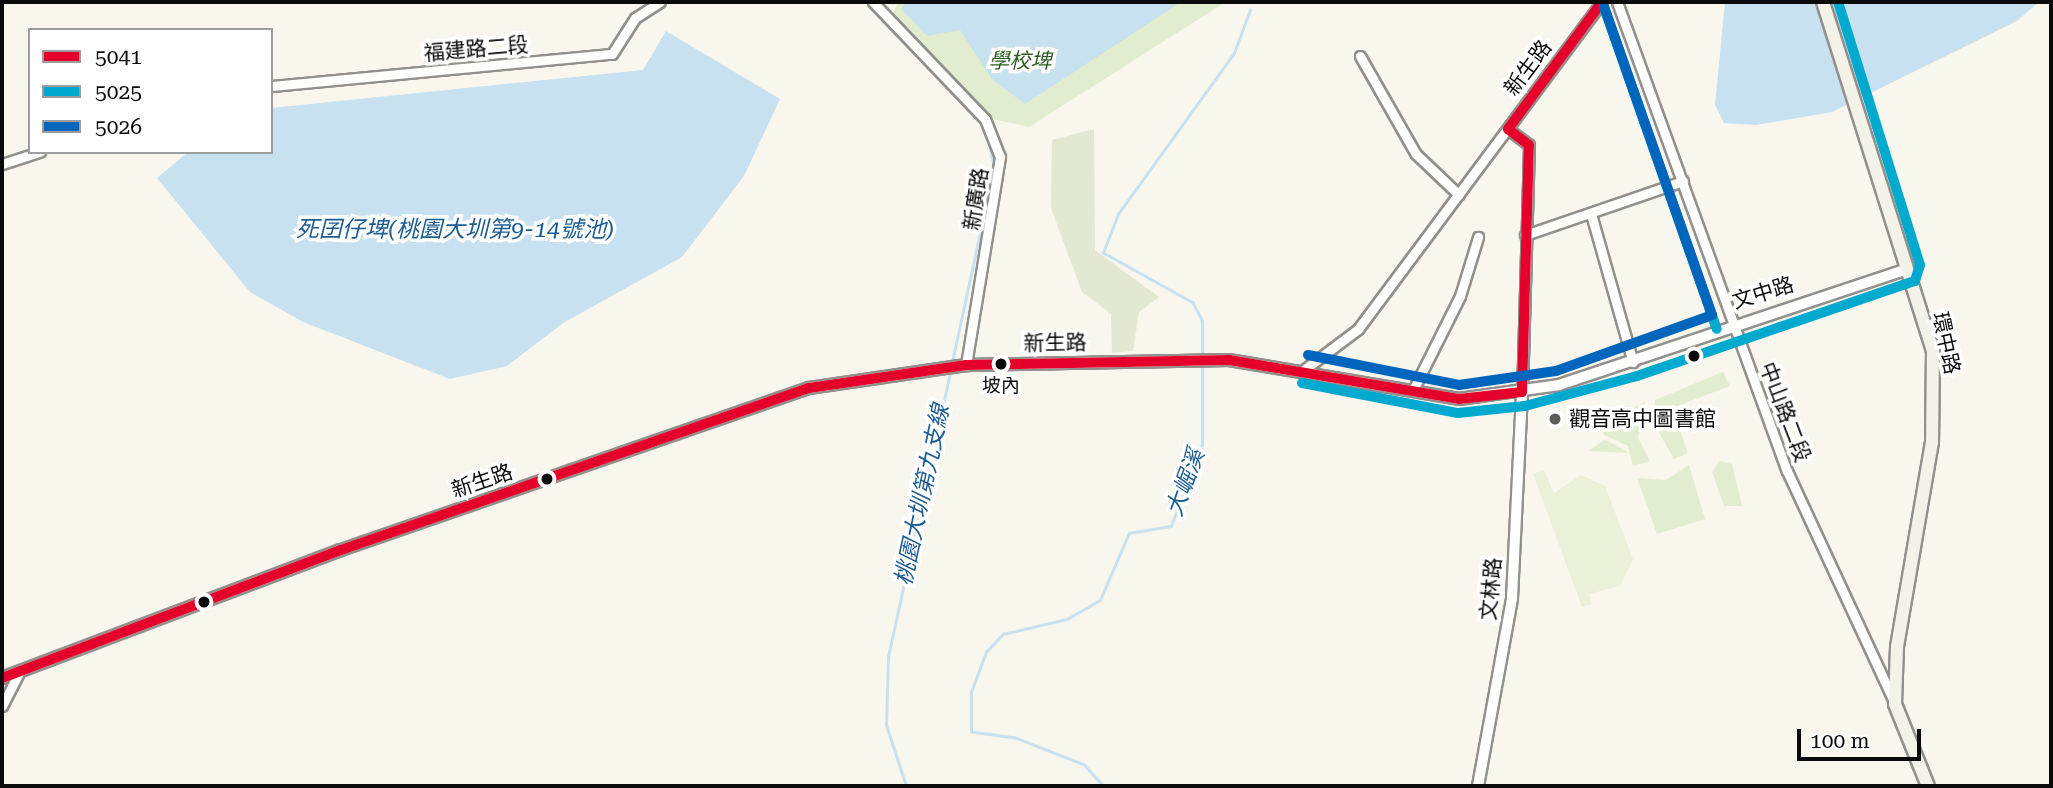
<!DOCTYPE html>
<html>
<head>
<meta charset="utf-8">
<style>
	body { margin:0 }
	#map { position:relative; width:2053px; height:788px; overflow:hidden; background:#f9f6ed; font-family:"Roboto Serif","Noto Sans TC",serif }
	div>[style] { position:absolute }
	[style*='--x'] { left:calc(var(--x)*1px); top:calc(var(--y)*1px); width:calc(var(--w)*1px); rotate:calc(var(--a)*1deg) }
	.green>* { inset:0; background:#e1edce }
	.cemetery>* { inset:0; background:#e3e8d3 }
	.pitch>* { inset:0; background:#ebf0d8 }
	.water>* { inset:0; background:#c7e1f0 }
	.stream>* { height:2.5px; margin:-1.25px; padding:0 1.25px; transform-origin:1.25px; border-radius:1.25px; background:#c7e1f0 }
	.roads { filter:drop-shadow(2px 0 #92908c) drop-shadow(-2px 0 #92908c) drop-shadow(0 2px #92908c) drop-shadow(0 -2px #92908c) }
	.minor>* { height:9px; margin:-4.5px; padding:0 4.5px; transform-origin:4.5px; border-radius:4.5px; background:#fefefc }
	.tertiary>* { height:10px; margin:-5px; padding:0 5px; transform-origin:5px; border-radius:5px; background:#fefefc }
	.secondary>* { height:12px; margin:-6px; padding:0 6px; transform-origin:6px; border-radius:6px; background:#f3f2e8 }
	.bus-1>* { height:10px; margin:-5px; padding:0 5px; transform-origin:5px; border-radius:5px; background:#e4002b }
	.bus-2>* { height:10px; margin:-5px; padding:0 5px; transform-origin:5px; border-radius:5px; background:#00a9ce }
	.bus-3>* { height:10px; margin:-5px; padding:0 5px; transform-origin:5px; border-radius:5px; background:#0065bd }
	.dots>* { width:19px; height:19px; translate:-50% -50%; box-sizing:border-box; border:4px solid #fff; border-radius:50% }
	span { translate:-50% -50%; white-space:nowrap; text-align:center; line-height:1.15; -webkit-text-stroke:7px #fff; paint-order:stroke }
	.bus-label { font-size:19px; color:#0a0a0a }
	.street-label { font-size:21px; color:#0a0a0a }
	.park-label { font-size:21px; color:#2b5c20; font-style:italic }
	.poi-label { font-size:21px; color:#0a0a0a }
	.left { translate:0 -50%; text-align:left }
	.water-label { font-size:23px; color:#1d5c92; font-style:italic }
	.frame { position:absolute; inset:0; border:4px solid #0a0a0a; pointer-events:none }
	.legend { position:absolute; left:28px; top:28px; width:245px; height:126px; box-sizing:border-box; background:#fff; border:2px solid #9d9d9d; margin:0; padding:9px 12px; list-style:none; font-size:21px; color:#0a0a0a }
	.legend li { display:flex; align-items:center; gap:14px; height:35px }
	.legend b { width:35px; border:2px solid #9d9d9d }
	.scale { position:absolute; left:1797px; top:729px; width:124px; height:32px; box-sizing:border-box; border:4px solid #0a0a0a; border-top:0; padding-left:9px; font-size:21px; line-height:24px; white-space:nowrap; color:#0a0a0a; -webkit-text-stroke:5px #fff; paint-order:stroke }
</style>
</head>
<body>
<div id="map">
	<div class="green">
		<div style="clip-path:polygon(898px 2px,1237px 2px,1224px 3px,1029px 127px,993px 119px,891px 19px)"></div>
		<div style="clip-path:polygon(1723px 372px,1730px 386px,1672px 408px,1688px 453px,1674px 459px,1654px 424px,1655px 400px)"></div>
		<div style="clip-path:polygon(1645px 402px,1638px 438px,1650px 461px,1633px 466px,1628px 446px,1604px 435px,1600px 422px)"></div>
		<div style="clip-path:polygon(1605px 440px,1623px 449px,1628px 453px,1588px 451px)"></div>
		<div style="clip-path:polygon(1719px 461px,1732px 464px,1742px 506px,1724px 506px,1712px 472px)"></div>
		<div style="clip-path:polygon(1689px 465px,1705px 519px,1657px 534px,1637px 478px,1666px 480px)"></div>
	</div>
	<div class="cemetery">
		<div style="clip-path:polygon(1094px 129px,1095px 250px,1159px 297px,1139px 312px,1133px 351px,1112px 353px,1111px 314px,1082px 292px,1051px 208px,1052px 140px)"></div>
	</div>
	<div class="pitch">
		<div style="clip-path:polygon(1544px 470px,1554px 493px,1581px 475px,1605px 486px,1633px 559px,1620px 586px,1589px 594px,1592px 604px,1582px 607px,1533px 474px)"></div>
	</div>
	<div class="water">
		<div style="clip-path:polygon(906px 2px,1181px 2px,1025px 104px,992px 79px,960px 30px,927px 36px,901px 9px)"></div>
		<div style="clip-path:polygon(1725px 2px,2039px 2px,2017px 21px,1832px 112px,1756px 125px,1724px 123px,1715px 105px)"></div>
		<div style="clip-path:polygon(666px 31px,780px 99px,744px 176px,682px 257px,563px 323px,507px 366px,450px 379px,303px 322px,250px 292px,157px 178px,188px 152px,271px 152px,271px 108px,643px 70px)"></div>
	</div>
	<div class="stream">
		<div style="--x:1202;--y:356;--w:35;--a:-90"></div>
		<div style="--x:1202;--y:321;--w:20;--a:-117"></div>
		<div style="--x:1193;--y:303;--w:103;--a:-150.9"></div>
		<div style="--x:1103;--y:253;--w:42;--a:-69"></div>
		<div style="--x:1118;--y:214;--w:198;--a:-54.2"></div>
		<div style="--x:1234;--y:53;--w:46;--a:-69.6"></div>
		<div style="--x:952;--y:362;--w:199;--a:-77.8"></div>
		<div style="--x:994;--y:167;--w:35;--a:-103"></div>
		<div style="--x:906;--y:786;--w:64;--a:-108.2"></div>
		<div style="--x:886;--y:725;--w:68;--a:-88.3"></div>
		<div style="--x:888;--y:657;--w:292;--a:-77.7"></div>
		<div style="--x:1103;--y:786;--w:28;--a:-132"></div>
		<div style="--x:1084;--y:765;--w:74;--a:-158.6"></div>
		<div style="--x:1015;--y:738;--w:44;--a:-172.2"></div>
		<div style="--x:971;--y:732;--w:40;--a:-90"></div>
		<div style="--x:971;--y:692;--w:43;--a:-69.4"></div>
		<div style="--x:986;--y:652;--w:25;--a:-47"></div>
		<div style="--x:1003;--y:634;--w:66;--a:-13.2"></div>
		<div style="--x:1067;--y:619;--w:38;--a:-30"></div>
		<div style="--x:1100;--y:600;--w:73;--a:-66.6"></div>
		<div style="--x:1129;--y:533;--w:43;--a:-9.5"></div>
		<div style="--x:1171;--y:526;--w:87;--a:-69.1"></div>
		<div style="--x:1202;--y:445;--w:82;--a:-90"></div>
	</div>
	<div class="roads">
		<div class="minor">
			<div style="--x:873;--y:2;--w:162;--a:46.3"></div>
			<div style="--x:985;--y:119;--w:41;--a:68.5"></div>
			<div style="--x:1000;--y:157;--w:211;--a:99.3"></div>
			<div style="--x:1617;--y:2;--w:499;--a:70.1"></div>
			<div style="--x:1787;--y:471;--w:255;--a:65.1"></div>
			<div style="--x:1360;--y:56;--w:113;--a:60.3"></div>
			<div style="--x:1416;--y:154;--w:59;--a:43.6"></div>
			<div style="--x:271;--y:86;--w:342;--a:-5.4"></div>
			<div style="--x:612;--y:54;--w:43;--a:-57.4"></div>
			<div style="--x:635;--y:18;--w:30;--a:-33"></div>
			<div style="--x:1508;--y:129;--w:26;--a:37"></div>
			<div style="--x:1529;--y:145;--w:247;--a:91.6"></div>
			<div style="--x:2;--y:164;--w:40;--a:-18"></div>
			<div style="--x:1591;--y:214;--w:154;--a:74.2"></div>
			<div style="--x:1525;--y:235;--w:167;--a:-18.9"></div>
			<div style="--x:1305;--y:369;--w:66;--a:-37"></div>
			<div style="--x:1358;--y:329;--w:408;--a:-53.3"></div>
			<div style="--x:1413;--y:390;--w:105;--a:-63.4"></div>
			<div style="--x:1460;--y:296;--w:62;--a:-73"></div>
			<div style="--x:2;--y:706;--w:38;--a:-63"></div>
		</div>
		<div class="tertiary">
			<div style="--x:2;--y:678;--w:362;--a:-20.7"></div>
			<div style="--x:341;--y:550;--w:495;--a:-19.1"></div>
			<div style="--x:809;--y:388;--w:159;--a:-8.3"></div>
			<div style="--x:966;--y:365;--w:263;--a:-1.1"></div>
			<div style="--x:1229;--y:360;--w:233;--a:9.6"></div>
			<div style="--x:1459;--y:399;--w:101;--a:-8"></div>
			<div style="--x:1559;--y:385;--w:367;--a:-18.4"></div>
			<div style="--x:1478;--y:786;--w:191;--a:-79.7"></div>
			<div style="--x:1512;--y:598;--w:206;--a:-87.2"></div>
		</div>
		<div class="secondary">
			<div style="--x:1823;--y:2;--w:365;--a:72.5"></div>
			<div style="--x:1933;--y:350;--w:92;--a:90.6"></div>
			<div style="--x:1932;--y:442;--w:208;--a:99.7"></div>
			<div style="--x:1897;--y:647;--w:57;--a:92"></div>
			<div style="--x:1895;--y:704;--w:88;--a:68.1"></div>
		</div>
	</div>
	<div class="bus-1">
		<div style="--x:2;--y:678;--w:362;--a:-20.7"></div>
		<div style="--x:341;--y:550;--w:495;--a:-19.1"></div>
		<div style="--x:809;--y:388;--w:159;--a:-8.3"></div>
		<div style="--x:966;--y:365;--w:263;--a:-1.1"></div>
		<div style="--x:1229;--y:360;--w:233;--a:9.6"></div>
		<div style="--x:1459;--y:399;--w:63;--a:-6.3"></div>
		<div style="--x:1522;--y:392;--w:247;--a:-88.4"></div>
		<div style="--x:1529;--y:145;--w:26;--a:-143"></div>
		<div style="--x:1508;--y:129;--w:158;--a:-53.5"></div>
	</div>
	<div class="bus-2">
		<div style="--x:1604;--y:7;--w:341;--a:70.7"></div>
		<div style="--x:1302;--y:383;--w:159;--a:10.9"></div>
		<div style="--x:1458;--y:413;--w:67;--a:-6"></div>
		<div style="--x:1525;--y:406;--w:116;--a:-15"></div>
		<div style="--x:1637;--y:376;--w:294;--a:-18.9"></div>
		<div style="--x:1915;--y:281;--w:17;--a:-73"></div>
		<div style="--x:1920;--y:265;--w:275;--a:-107.3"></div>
	</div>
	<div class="bus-3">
		<div style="--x:1308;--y:355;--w:154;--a:11.2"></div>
		<div style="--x:1459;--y:385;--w:98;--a:-8.2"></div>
		<div style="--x:1556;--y:371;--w:166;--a:-19.7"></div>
		<div style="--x:1712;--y:315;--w:326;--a:-109.3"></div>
	</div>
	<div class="dots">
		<div style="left:1694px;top:356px;background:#0a0a0a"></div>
		<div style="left:1001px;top:364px;background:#0a0a0a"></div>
		<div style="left:1555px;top:419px;background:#5e5d59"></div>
		<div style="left:547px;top:479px;background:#0a0a0a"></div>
		<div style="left:204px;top:602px;background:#0a0a0a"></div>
	</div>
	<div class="bus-label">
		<span style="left:1001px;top:386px">坡內</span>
	</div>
	<div class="street-label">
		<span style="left:476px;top:49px;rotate:-5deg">福建路二段</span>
		<span style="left:1528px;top:68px;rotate:-53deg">新生路</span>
		<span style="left:976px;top:199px;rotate:-81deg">新廣路</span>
		<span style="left:1763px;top:293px;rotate:-17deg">文中路</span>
		<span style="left:1055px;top:343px;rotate:-1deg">新生路</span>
		<span style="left:1946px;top:343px;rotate:78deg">環中路</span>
		<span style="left:1785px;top:412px;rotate:69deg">中山路二段</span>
		<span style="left:482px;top:481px;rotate:-19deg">新生路</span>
		<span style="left:1491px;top:589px;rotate:-85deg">文林路</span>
	</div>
	<div class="park-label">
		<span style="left:1020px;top:61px">學校埤</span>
	</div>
	<div class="poi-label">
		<span class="left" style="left:1569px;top:419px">觀音高中圖書館</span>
	</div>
	<div class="water-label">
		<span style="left:455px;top:230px">死囝仔埤(桃園大圳第9-14號池)</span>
		<span style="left:1186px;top:483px;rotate:-70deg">大崛溪</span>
		<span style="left:923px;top:495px;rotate:-78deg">桃園大圳第九支線</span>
	</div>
	<div class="frame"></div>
	<ul class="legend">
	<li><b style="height:9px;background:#e4002b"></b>5041</li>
	<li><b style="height:9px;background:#00a9ce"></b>5025</li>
	<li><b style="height:9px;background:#0065bd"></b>5026</li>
	</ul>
	<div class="scale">100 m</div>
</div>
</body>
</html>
